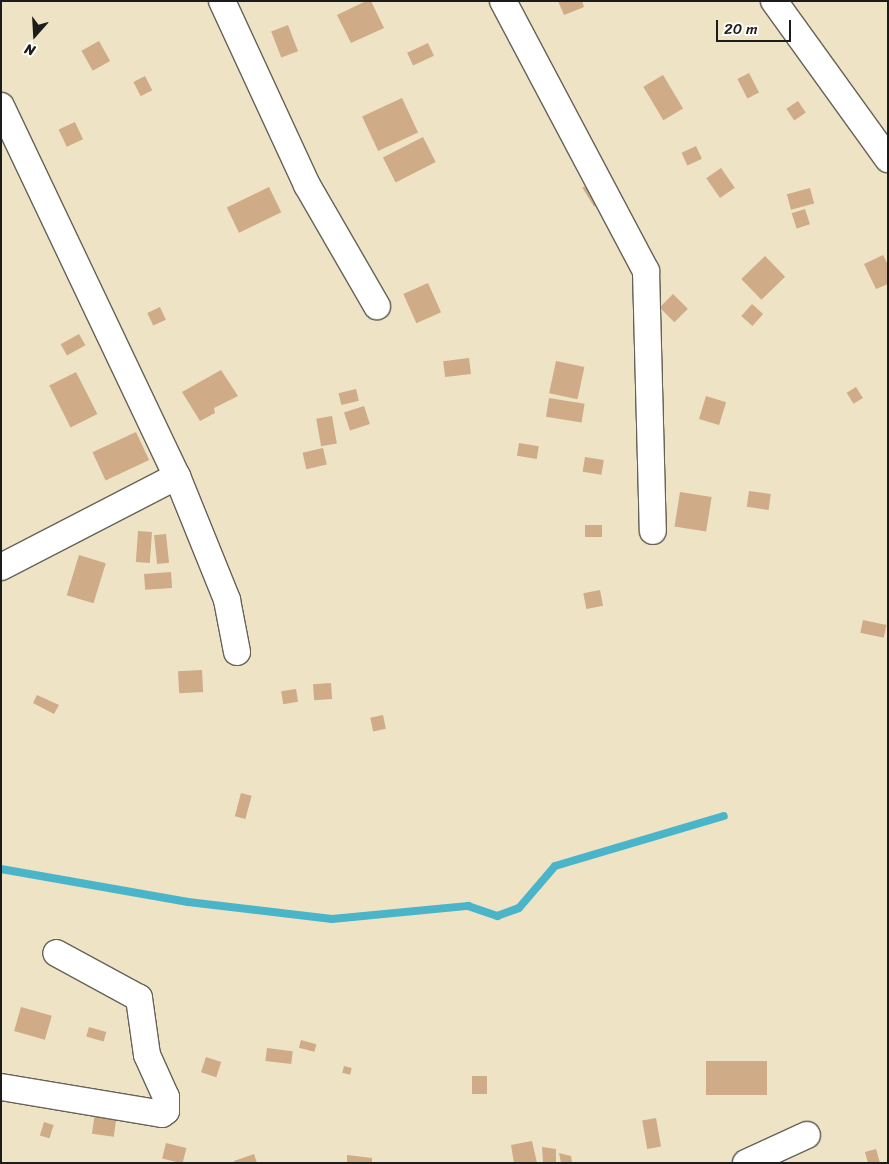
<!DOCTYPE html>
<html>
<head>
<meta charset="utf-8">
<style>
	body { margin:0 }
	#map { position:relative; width:889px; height:1164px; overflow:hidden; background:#eee3c4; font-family:Sriracha,sans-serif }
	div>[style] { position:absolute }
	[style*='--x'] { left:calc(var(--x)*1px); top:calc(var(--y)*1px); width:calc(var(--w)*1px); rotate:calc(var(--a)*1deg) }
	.stream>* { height:8px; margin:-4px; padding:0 4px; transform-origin:4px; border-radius:4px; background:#4ab5c8 }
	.building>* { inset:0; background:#cfab87; transform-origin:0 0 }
	.roads { filter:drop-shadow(1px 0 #666257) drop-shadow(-1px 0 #666257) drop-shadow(0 1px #666257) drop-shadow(0 -1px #666257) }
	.minor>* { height:26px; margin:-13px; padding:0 13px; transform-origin:13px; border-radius:13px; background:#fff }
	span { translate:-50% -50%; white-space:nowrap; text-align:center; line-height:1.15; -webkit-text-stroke:4px #fdfcf7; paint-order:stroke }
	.frame { position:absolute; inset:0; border:2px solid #1c1c1c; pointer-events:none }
	.north { position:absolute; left:10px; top:10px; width:50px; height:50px; -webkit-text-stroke:4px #fdfcf7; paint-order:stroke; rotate:199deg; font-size:14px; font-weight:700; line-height:20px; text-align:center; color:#1c1c1c }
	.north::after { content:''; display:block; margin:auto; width:18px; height:22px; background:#1c1c1c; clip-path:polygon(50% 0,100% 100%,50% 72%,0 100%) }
	.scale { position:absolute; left:716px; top:20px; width:75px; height:22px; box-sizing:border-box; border:2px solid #1c1c1c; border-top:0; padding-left:6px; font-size:15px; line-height:18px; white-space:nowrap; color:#1c1c1c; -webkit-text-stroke:4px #fdfcf7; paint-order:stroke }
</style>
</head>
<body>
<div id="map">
	<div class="stream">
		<div style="--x:1;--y:869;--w:190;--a:10"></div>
		<div style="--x:188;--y:902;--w:145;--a:6.7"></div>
		<div style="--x:332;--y:919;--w:137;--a:-5.5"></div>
		<div style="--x:468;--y:906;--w:31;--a:19"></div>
		<div style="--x:497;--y:916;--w:23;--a:-20"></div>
		<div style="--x:519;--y:908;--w:55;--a:-49.4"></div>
		<div style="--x:555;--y:866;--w:176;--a:-16.5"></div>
	</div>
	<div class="building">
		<div style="clip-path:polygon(366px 1px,371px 1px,384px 28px,351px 43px,337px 15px)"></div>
		<div style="clip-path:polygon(558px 1px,582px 1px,584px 7px,564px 15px)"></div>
		<div style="left:288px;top:25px;width:28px;height:18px;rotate:69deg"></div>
		<div style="left:99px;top:41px;width:23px;height:20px;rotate:61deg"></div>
		<div style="left:428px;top:43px;width:14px;height:23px;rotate:65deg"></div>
		<div style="left:749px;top:73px;width:22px;height:13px;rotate:63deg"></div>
		<div style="left:663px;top:75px;width:39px;height:23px;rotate:59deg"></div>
		<div style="left:145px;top:76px;width:16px;height:13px;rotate:63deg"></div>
		<div style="left:402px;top:98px;width:38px;height:44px;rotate:65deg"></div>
		<div style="left:798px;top:101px;width:14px;height:14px;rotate:56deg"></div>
		<div style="left:75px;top:122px;width:19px;height:18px;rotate:65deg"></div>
		<div style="left:423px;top:137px;width:28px;height:45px;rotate:63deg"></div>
		<div style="left:696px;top:146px;width:14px;height:16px;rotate:65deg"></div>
		<div style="left:721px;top:168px;width:24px;height:18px;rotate:55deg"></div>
		<div style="left:590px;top:183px;width:22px;height:9px;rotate:58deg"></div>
		<div style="left:269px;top:187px;width:28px;height:47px;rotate:64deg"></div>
		<div style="left:810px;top:188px;width:16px;height:24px;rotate:75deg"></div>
		<div style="left:805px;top:209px;width:16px;height:14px;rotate:72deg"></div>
		<div style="clip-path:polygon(883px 255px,888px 265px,888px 284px,876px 289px,864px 264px)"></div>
		<div style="left:765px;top:256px;width:29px;height:33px;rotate:46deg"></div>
		<div style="left:428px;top:283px;width:32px;height:27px;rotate:66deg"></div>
		<div style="left:673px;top:294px;width:21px;height:19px;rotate:45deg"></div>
		<div style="left:752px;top:304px;width:15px;height:16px;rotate:42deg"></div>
		<div style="left:160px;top:307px;width:14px;height:14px;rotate:65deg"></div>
		<div style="left:79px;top:334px;width:13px;height:21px;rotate:61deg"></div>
		<div style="left:469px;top:358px;width:16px;height:26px;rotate:83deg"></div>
		<div style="left:556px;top:361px;width:29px;height:33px;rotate:12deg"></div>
		<div style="clip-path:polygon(221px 370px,238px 396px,214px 408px,215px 413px,200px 421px,182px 392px)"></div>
		<div style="left:76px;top:372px;width:47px;height:30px;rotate:63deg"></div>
		<div style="left:856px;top:387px;width:13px;height:11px;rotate:58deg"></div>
		<div style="left:356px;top:389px;width:12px;height:18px;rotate:76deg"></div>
		<div style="left:706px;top:396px;width:21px;height:24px;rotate:17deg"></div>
		<div style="left:549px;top:398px;width:36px;height:19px;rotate:9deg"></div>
		<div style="left:364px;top:406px;width:19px;height:21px;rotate:72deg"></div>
		<div style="left:332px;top:416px;width:28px;height:16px;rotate:80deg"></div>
		<div style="left:136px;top:432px;width:31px;height:48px;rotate:65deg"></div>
		<div style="left:519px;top:443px;width:20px;height:13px;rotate:9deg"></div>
		<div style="left:323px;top:448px;width:17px;height:21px;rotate:77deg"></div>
		<div style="left:585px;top:457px;width:19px;height:15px;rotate:9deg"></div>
		<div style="left:749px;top:491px;width:22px;height:16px;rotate:8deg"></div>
		<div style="left:680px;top:492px;width:32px;height:35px;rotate:9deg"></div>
		<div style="left:602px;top:525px;width:12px;height:17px;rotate:90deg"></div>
		<div style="left:138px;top:531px;width:14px;height:31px;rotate:4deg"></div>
		<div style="left:166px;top:534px;width:29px;height:12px;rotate:84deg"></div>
		<div style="left:79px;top:555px;width:28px;height:42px;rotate:17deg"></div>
		<div style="left:171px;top:572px;width:16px;height:27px;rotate:86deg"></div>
		<div style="left:600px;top:590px;width:16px;height:17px;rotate:79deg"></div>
		<div style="left:863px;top:620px;width:24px;height:13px;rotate:12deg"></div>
		<div style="left:202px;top:670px;width:22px;height:24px;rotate:87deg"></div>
		<div style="left:331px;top:683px;width:16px;height:18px;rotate:86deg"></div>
		<div style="left:296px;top:689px;width:13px;height:15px;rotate:81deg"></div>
		<div style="clip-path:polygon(37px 695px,59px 705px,54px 714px,33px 703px)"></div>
		<div style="left:383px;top:715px;width:14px;height:13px;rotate:78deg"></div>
		<div style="left:241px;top:793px;width:11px;height:24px;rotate:15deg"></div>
		<div style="left:21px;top:1007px;width:32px;height:25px;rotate:16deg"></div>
		<div style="left:89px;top:1027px;width:18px;height:10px;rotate:16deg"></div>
		<div style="left:301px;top:1040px;width:16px;height:8px;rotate:15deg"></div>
		<div style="left:267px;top:1048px;width:26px;height:13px;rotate:7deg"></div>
		<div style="left:206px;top:1057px;width:16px;height:16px;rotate:18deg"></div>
		<div style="left:706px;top:1061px;width:61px;height:34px"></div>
		<div style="left:344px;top:1066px;width:8px;height:7px;rotate:14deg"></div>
		<div style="left:472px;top:1076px;width:15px;height:18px"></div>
		<div style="left:96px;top:1105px;width:22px;height:29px;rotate:8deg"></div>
		<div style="left:656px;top:1118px;width:29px;height:14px;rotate:80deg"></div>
		<div style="left:44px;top:1122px;width:10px;height:14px;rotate:17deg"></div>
		<div style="clip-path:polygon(532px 1141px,537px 1163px,514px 1163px,511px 1145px)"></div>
		<div style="left:166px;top:1143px;width:21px;height:16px;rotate:14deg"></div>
		<div style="clip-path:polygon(542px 1147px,556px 1149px,556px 1163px,543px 1163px)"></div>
		<div style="clip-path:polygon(876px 1149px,880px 1163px,868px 1163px,865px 1152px)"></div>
		<div style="clip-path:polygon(559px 1153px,571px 1156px,572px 1163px,561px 1163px)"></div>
		<div style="clip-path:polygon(254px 1154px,257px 1163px,235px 1163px,234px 1161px)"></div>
		<div style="clip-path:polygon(347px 1155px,372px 1158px,372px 1163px,347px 1163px)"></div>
	</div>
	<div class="roads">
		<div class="minor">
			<div style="--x:222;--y:1;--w:203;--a:65.2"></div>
			<div style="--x:307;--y:185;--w:140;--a:60"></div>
			<div style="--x:503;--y:1;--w:306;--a:62.1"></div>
			<div style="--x:646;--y:271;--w:260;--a:88.5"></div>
			<div style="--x:774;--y:1;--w:195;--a:54.2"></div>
			<div style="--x:1;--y:106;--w:410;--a:64.6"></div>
			<div style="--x:177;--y:476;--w:134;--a:68"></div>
			<div style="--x:227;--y:600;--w:53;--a:79.1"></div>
			<div style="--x:1;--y:567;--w:198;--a:-27.3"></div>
			<div style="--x:1;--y:1087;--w:163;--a:9.5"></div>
			<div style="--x:162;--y:1114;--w:5;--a:-37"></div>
			<div style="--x:166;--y:1111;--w:14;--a:-90"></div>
			<div style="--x:166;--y:1097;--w:46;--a:-114.3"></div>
			<div style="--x:147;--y:1055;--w:58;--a:-98"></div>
			<div style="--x:139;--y:998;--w:94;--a:-151.5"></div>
			<div style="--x:746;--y:1163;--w:67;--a:-24.7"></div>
		</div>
	</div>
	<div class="frame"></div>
	<div class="north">N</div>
	<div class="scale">20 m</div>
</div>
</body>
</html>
